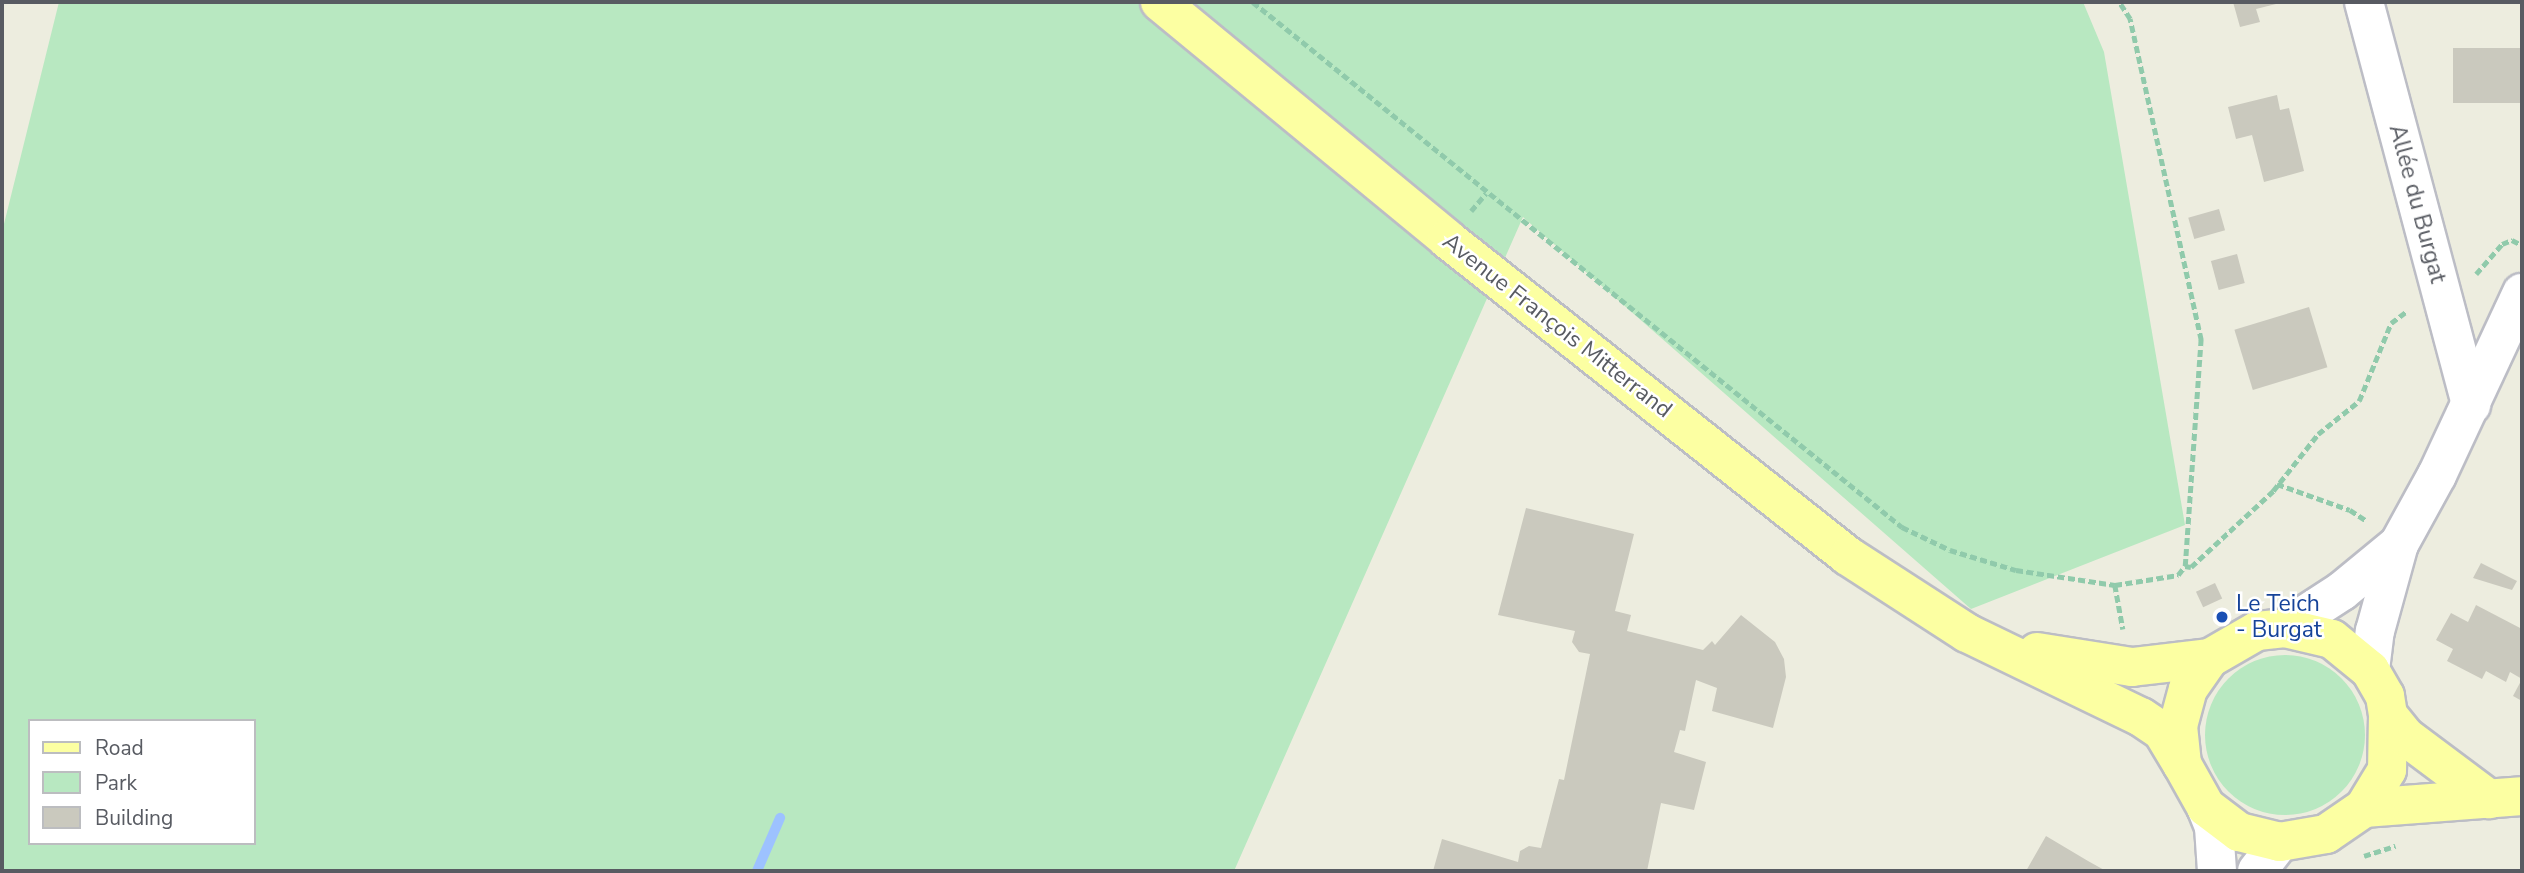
<!DOCTYPE html>
<html>
<head>
<meta charset="utf-8">
<style>
	body { margin:0 }
	#map { position:relative; width:2524px; height:873px; overflow:hidden; background:#ededdf; font-family:"Nunito Sans",sans-serif }
	div>[style] { position:absolute }
	[style*='--x'] { left:calc(var(--x)*1px); top:calc(var(--y)*1px); width:calc(var(--w)*1px); rotate:calc(var(--a)*1deg) }
	.green>* { inset:0; background:#b8e8c1 }
	.round { border-radius:50% }
	.stream>* { height:10px; margin:-5px; padding:0 5px; transform-origin:5px; border-radius:5px; background:#9dc2ff }
	.building>* { inset:0; background:#cac9be; transform-origin:0 0 }
	.path>* { height:4.5px; margin-top:-2.25px; transform-origin:0; background:repeating-linear-gradient(90deg,#90caab 0 7px,transparent 0 10.5px) }
	.roads { filter:drop-shadow(2px 0 #bcbdc5) drop-shadow(-2px 0 #bcbdc5) drop-shadow(0 2px #bcbdc5) drop-shadow(0 -2px #bcbdc5) }
	.minor>* { height:38px; margin:-19px; padding:0 19px; transform-origin:19px; border-radius:19px; background:#fff }
	.major>* { height:38px; margin:-19px; padding:0 19px; transform-origin:19px; border-radius:19px; background:#fcffa2 }
	.dots>* { width:19px; height:19px; translate:-50% -50%; box-sizing:border-box; border:4px solid #fff; border-radius:50% }
	span { translate:-50% -50%; white-space:nowrap; text-align:center; line-height:1.15; -webkit-text-stroke:5px #fff; paint-order:stroke }
	.street-label { font-size:23px; color:#585b62 }
	.transit-label { font-size:23px; color:#164399 }
	.left { translate:0 -50%; text-align:left }
	.frame { position:absolute; inset:0; border:4px solid #585b62; pointer-events:none }
	.legend { position:absolute; left:28px; top:719px; width:228px; height:126px; box-sizing:border-box; background:#fff; border:2px solid #bcbdc0; margin:0; padding:9px 12px; list-style:none; font-size:21px; color:#585b62 }
	.legend li { display:flex; align-items:center; gap:14px; height:35px }
	.legend b { width:35px; border:2px solid #bcbdc0 }
</style>
</head>
<body>
<div id="map">
	<div class="green">
		<div style="clip-path:polygon(evenodd,59px 2px,2083px 2px,2104px 52px,2185px 525px,1971px 609px,1523px 217px,1234px 871px,2px 871px,2px 232px,59px 2px,30px 721px,254px 721px,254px 843px,30px 843px,30px 721px)"></div>
		<div class="round" style="left:2205px;top:655px;width:160px;height:160px"></div>
	</div>
	<div class="stream">
		<div style="--x:757;--y:871;--w:58;--a:-66.5"></div>
	</div>
	<div class="building">
		<div style="clip-path:polygon(2233px 2px,2275px 2px,2276px 4px,2256px 9px,2260px 22px,2240px 27px)"></div>
		<div style="left:2522px;top:48px;width:55px;height:69px;rotate:90deg"></div>
		<div style="clip-path:polygon(2277px 95px,2280px 110px,2289px 108px,2304px 171px,2264px 182px,2252px 135px,2236px 139px,2228px 107px)"></div>
		<div style="left:2219px;top:209px;width:22px;height:32px;rotate:74deg"></div>
		<div style="left:2237px;top:254px;width:30px;height:27px;rotate:75deg"></div>
		<div style="left:2309px;top:307px;width:63px;height:78px;rotate:73deg"></div>
		<div style="clip-path:polygon(1526px 508px,1634px 534px,1615px 611px,1631px 615px,1627px 631px,1703px 650px,1712px 641px,1715px 645px,1741px 615px,1775px 642px,1784px 659px,1786px 677px,1773px 728px,1712px 711px,1717px 688px,1696px 680px,1685px 731px,1680px 730px,1674px 752px,1706px 762px,1694px 810px,1661px 803px,1647px 871px,1433px 871px,1442px 839px,1518px 862px,1520px 851px,1529px 846px,1541px 848px,1559px 779px,1564px 780px,1590px 654px,1579px 652px,1572px 642px,1575px 631px,1498px 615px)"></div>
		<div style="clip-path:polygon(2481px 563px,2517px 581px,2512px 590px,2473px 578px)"></div>
		<div style="left:2215px;top:583px;width:17px;height:21px;rotate:65deg"></div>
		<div style="clip-path:polygon(2476px 605px,2522px 629px,2522px 679px,2510px 672px,2506px 682px,2486px 671px,2482px 679px,2447px 661px,2453px 649px,2436px 640px,2451px 613px,2468px 622px)"></div>
		<div style="clip-path:polygon(2522px 679px,2522px 701px,2513px 696px)"></div>
		<div style="clip-path:polygon(2046px 836px,2088px 861px,2106px 871px,2026px 871px)"></div>
	</div>
	<div class="path">
		<div style="--x:1253;--y:2;--w:835;--a:38.97"></div>
		<div style="--x:1902;--y:527;--w:53;--a:25.6"></div>
		<div style="--x:1950;--y:550;--w:69;--a:16.9"></div>
		<div style="--x:2016;--y:570;--w:100;--a:8.6"></div>
		<div style="--x:2115;--y:585;--w:45;--a:79.7"></div>
		<div style="--x:1471;--y:211;--w:23;--a:-50"></div>
		<div style="--x:2476;--y:274;--w:40;--a:-49"></div>
		<div style="--x:2502;--y:244;--w:11;--a:-22"></div>
		<div style="--x:2512;--y:240;--w:11;--a:27"></div>
		<div style="--x:2277;--y:484;--w:77;--a:19.6"></div>
		<div style="--x:2350;--y:510;--w:20;--a:33"></div>
		<div style="--x:2185;--y:566;--w:6;--a:9"></div>
		<div style="--x:2191;--y:567;--w:112;--a:-42.8"></div>
		<div style="--x:2273;--y:491;--w:73;--a:-51.7"></div>
		<div style="--x:2318;--y:434;--w:53;--a:-38.8"></div>
		<div style="--x:2359;--y:401;--w:84;--a:-67.7"></div>
		<div style="--x:2391;--y:323;--w:20;--a:-37"></div>
		<div style="--x:2115;--y:585;--w:64;--a:-9"></div>
		<div style="--x:2178;--y:575;--w:11;--a:-52"></div>
		<div style="--x:2185;--y:566;--w:227;--a:-86"></div>
		<div style="--x:2201;--y:340;--w:329;--a:-102.5"></div>
		<div style="--x:2130;--y:19;--w:20;--a:-123"></div>
		<div style="--x:2364;--y:856;--w:33;--a:-18"></div>
	</div>
	<div class="roads">
		<div class="minor">
			<div style="--x:2364;--y:2;--w:417;--a:75.1"></div>
			<div style="--x:2285;--y:628;--w:68;--a:-33"></div>
			<div style="--x:2342;--y:591;--w:74;--a:-39.5"></div>
			<div style="--x:2370;--y:670;--w:39;--a:-83"></div>
			<div style="--x:2375;--y:631;--w:90;--a:-74.6"></div>
			<div style="--x:2399;--y:544;--w:79;--a:-61.2"></div>
			<div style="--x:2437;--y:475;--w:201;--a:-65"></div>
			<div style="--x:2206;--y:807;--w:22;--a:68"></div>
			<div style="--x:2214;--y:827;--w:44;--a:86.1"></div>
			<div style="--x:2257;--y:871;--w:37;--a:-52"></div>
		</div>
		<div class="major">
			<div style="--x:1160;--y:2;--w:372;--a:39.5"></div>
			<div style="--x:1447;--y:239;--w:511;--a:38.33"></div>
			<div style="--x:1848;--y:556;--w:142;--a:32.9"></div>
			<div style="--x:1967;--y:633;--w:193;--a:25.8"></div>
			<div style="--x:2141;--y:717;--w:25;--a:34"></div>
			<div style="--x:2162;--y:731;--w:39;--a:59"></div>
			<div style="--x:2037;--y:652;--w:96;--a:9"></div>
			<div style="--x:2132;--y:667;--w:79;--a:-6.6"></div>
			<div style="--x:2210;--y:658;--w:54;--a:-29.9"></div>
			<div style="--x:2257;--y:631;--w:28;--a:-6"></div>
			<div style="--x:2285;--y:628;--w:48;--a:13.2"></div>
			<div style="--x:2332;--y:639;--w:49;--a:39.2"></div>
			<div style="--x:2370;--y:670;--w:30;--a:60"></div>
			<div style="--x:2385;--y:696;--w:19;--a:81"></div>
			<div style="--x:2388;--y:715;--w:55;--a:91"></div>
			<div style="--x:2387;--y:770;--w:44;--a:121.2"></div>
			<div style="--x:2364;--y:808;--w:46;--a:145.6"></div>
			<div style="--x:2326;--y:834;--w:47;--a:170.1"></div>
			<div style="--x:2280;--y:842;--w:42;--a:-166.3"></div>
			<div style="--x:2239;--y:832;--w:41;--a:-142.9"></div>
			<div style="--x:2206;--y:807;--w:49;--a:-119.2"></div>
			<div style="--x:2182;--y:764;--w:38;--a:-96"></div>
			<div style="--x:2178;--y:726;--w:38;--a:-75"></div>
			<div style="--x:2188;--y:689;--w:38;--a:-55"></div>
			<div style="--x:2388;--y:715;--w:28;--a:51"></div>
			<div style="--x:2406;--y:737;--w:104;--a:36.8"></div>
			<div style="--x:2364;--y:808;--w:158;--a:-4.3"></div>
		</div>
	</div>
	<div class="dots">
		<div style="left:2222px;top:617px;background:#1a4fb4"></div>
	</div>
	<div class="street-label">
		<span style="left:2417px;top:204px;rotate:75deg">Allée du Burgat</span>
		<span style="left:1557px;top:326px;rotate:38deg">Avenue François Mitterrand</span>
	</div>
	<div class="transit-label">
		<span class="left" style="left:2236px;top:617px">Le Teich<br>- Burgat</span>
	</div>
	<div class="frame"></div>
	<ul class="legend">
	<li><b style="height:9px;background:#fcffa2"></b>Road</li>
	<li><b style="height:19px;background:#b8e8c1"></b>Park</li>
	<li><b style="height:19px;background:#cac9be"></b>Building</li>
	</ul>
</div>
</body>
</html>
